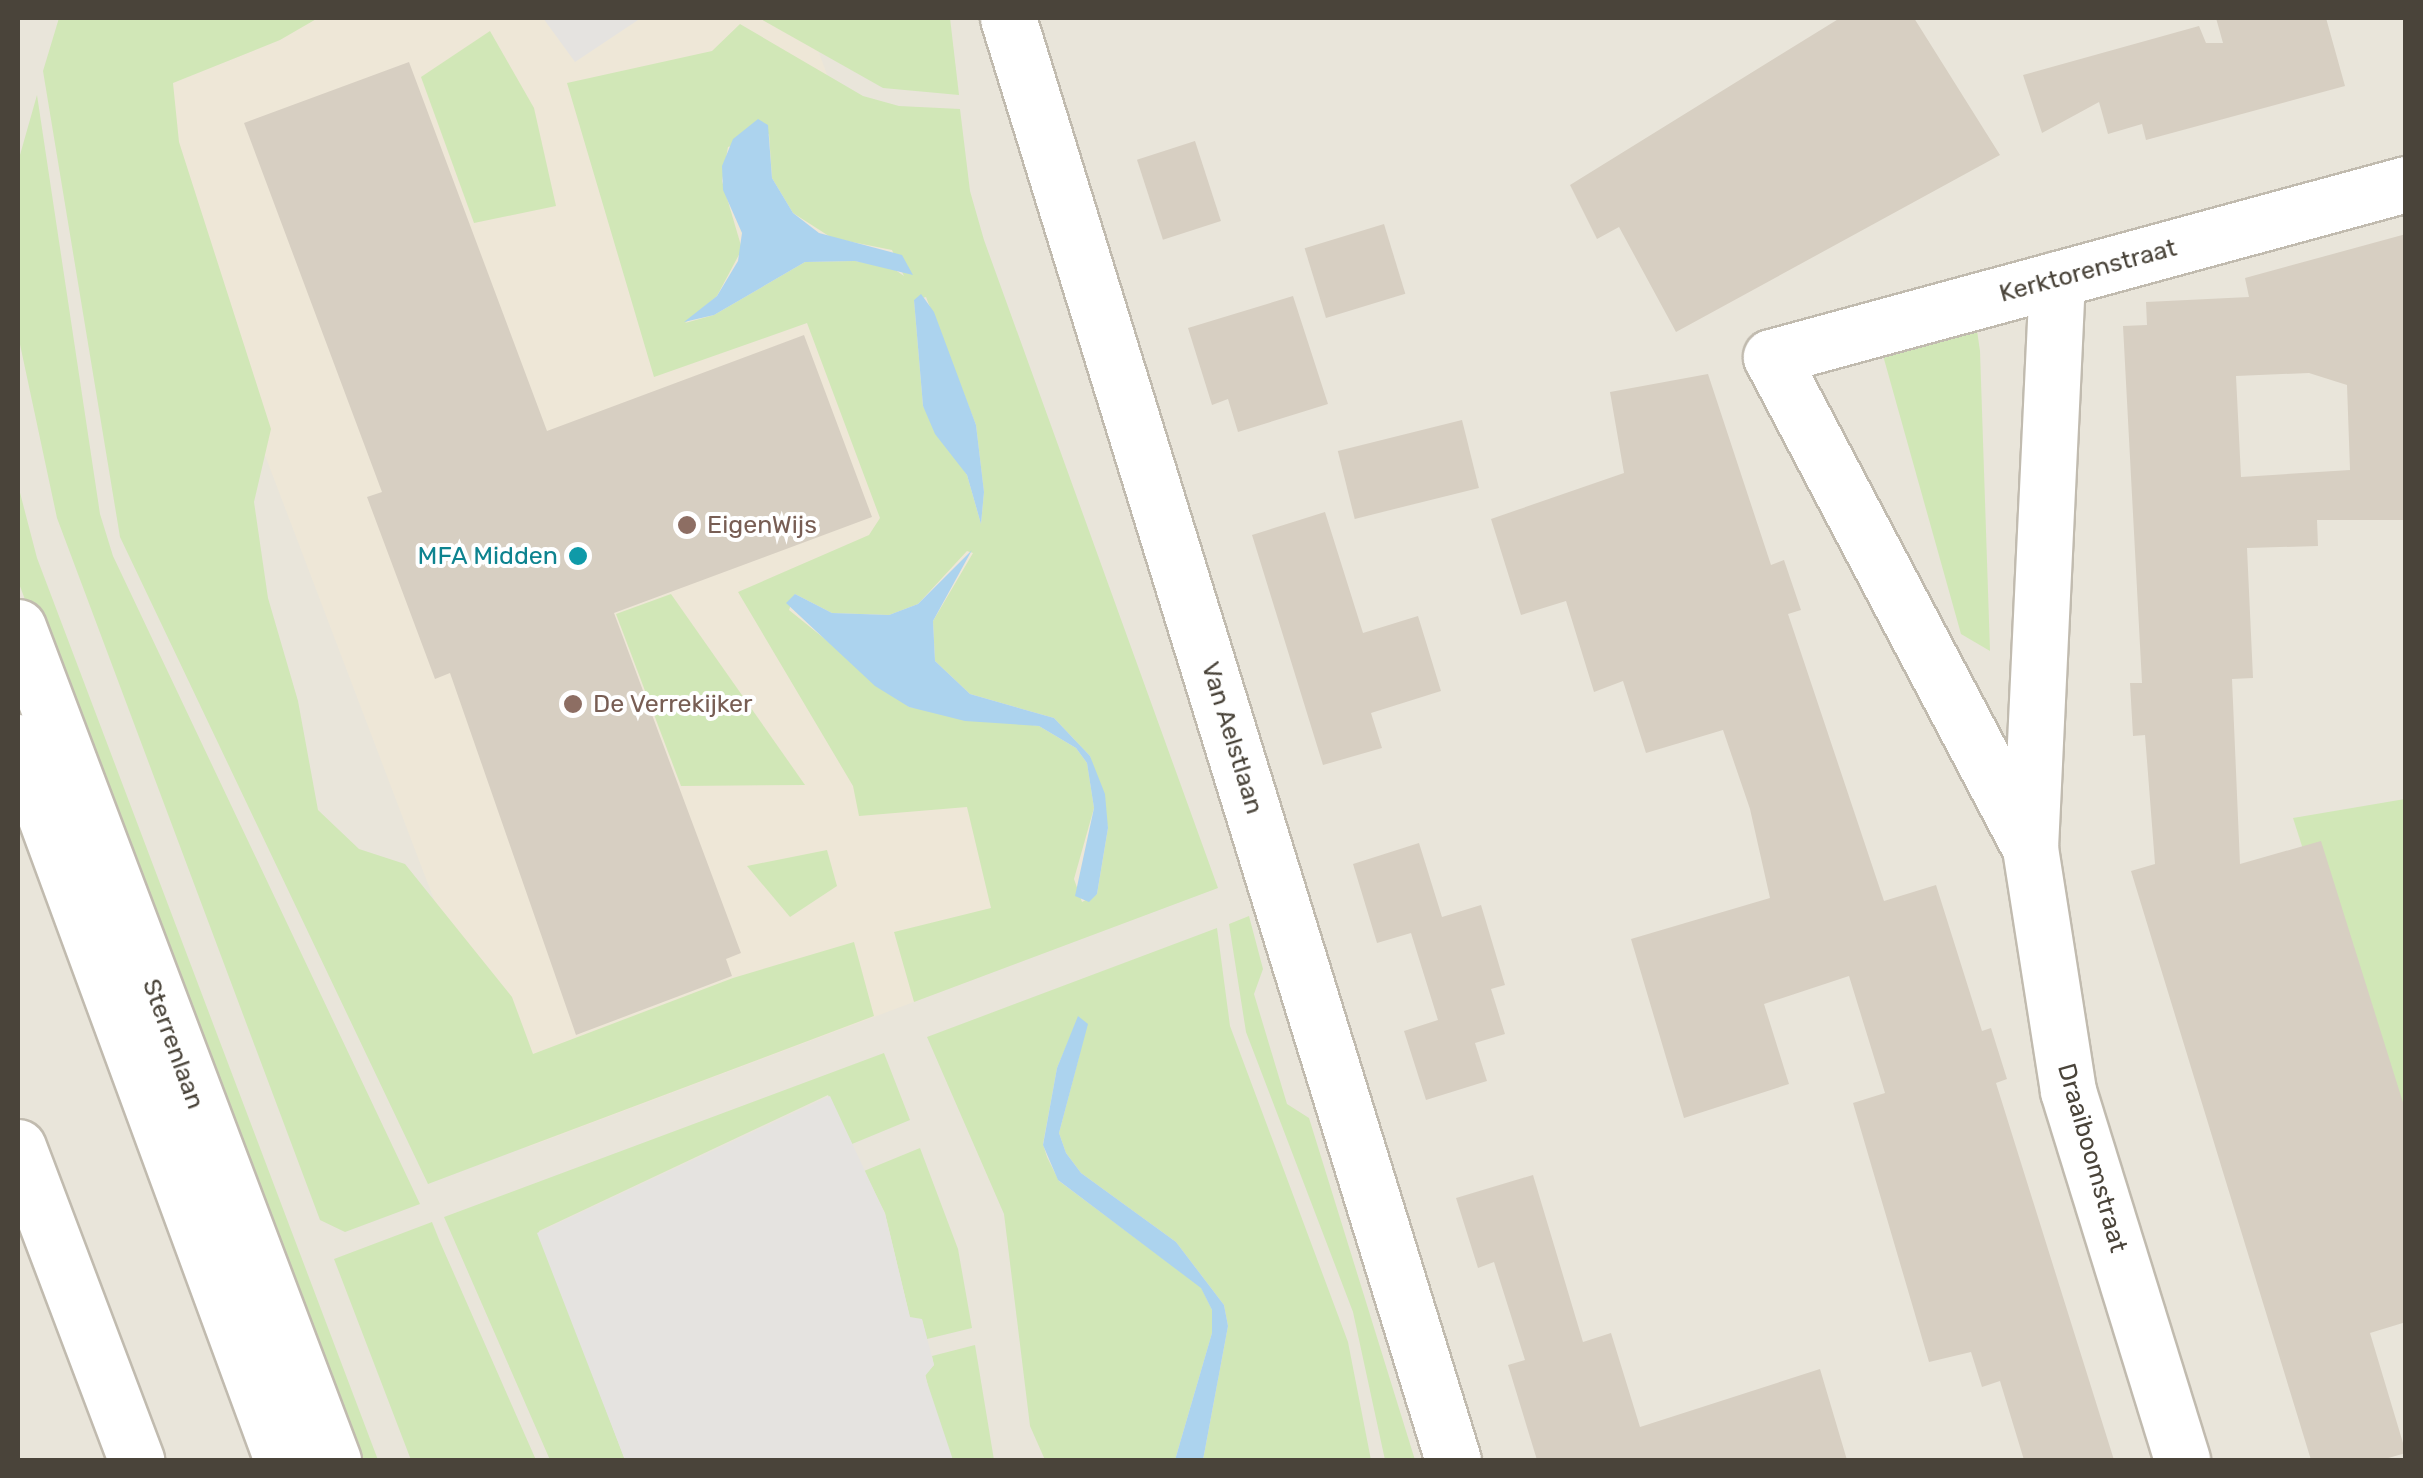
<!DOCTYPE html>
<html>
<head>
<meta charset="utf-8">
<style>
	body { margin:0 }
	#map { position:relative; width:2423px; height:1478px; overflow:hidden; background:#f5f3ec; font-family:Rubik,sans-serif }
	div>[style] { position:absolute }
	[style*='--x'] { left:calc(var(--x)*1px); top:calc(var(--y)*1px); width:calc(var(--w)*1px); rotate:calc(var(--a)*1deg) }
	.residential>* { inset:0; background:#e9e5da; transform-origin:0 0 }
	.education>* { inset:0; background:#eee7d7 }
	.green>* { inset:0; background:#d1e7b7 }
	.parking>* { inset:0; background:#e5e3e0 }
	.water>* { inset:0; background:#acd3ee }
	.building>* { inset:0; background:#d7cfc2; transform-origin:0 0 }
	.roads { filter:drop-shadow(2px 0 #c1bbaf) drop-shadow(-2px 0 #c1bbaf) drop-shadow(0 2px #c1bbaf) drop-shadow(0 -2px #c1bbaf) }
	.minor>* { height:55px; margin:-27.5px; padding:0 27.5px; transform-origin:27.5px; border-radius:27.5px; background:#fff }
	.dots>* { width:28px; height:28px; translate:-50% -50%; box-sizing:border-box; border:5px solid #fff; border-radius:50% }
	span { translate:-50% -50%; white-space:nowrap; text-align:center; line-height:1.15; -webkit-text-stroke:8px #fff; paint-order:stroke }
	.street-label { font-size:25px; color:#4a443a }
	.education-label { font-size:25px; color:#785e54 }
	.left { translate:0 -50%; text-align:left }
	.culture-label { font-size:25px; color:#0d838f }
	.right { translate:-100% -50%; text-align:right }
	.frame { position:absolute; inset:0; border:20px solid #4a443a; pointer-events:none }
</style>
</head>
<body>
<div id="map">
	<div class="residential">
		<div style="left:18px;top:18px;width:2387px;height:1442px"></div>
	</div>
	<div class="education">
		<div style="clip-path:polygon(197px 18px,806px 18px,1140px 917px,528px 1147px,111px 50px)"></div>
	</div>
	<div class="green">
		<div style="clip-path:polygon(59px 18px,318px 18px,280px 40px,173px 83px,179px 142px,271px 429px,254px 502px,268px 598px,298px 701px,318px 810px,359px 849px,405px 864px,512px 997px,533px 1054px,733px 978px,854px 942px,874px 1016px,428px 1184px,120px 537px,43px 71px)"></div>
		<div style="clip-path:polygon(759px 18px,950px 18px,959px 95px,883px 88px)"></div>
		<div style="clip-path:polygon(evenodd,740px 24px,863px 96px,899px 106px,960px 109px,970px 191px,984px 240px,1218px 888px,914px 1002px,894px 932px,991px 908px,967px 807px,859px 816px,853px 786px,738px 592px,869px 535px,880px 518px,807px 323px,654px 377px,567px 83px,712px 51px,740px 24px,769px 134px,772px 178px,793px 213px,832px 238px,892px 250px,904px 276px,891px 267px,855px 261px,805px 262px,714px 315px,685px 323px,717px 296px,742px 249px,722px 181px,728px 147px,769px 134px,740px 24px,926px 297px,976px 425px,984px 492px,981px 524px,967px 475px,923px 406px,914px 300px,926px 297px,740px 24px,967px 551px,973px 553px,933px 621px,935px 661px,970px 694px,1054px 718px,1090px 756px,1108px 828px,1097px 894px,1082px 902px,1074px 879px,1094px 808px,1087px 763px,1076px 748px,1039px 726px,909px 707px,789px 610px,795px 594px,832px 613px,889px 615px,918px 604px,967px 551px)"></div>
		<div style="clip-path:polygon(490px 31px,534px 108px,556px 206px,474px 223px,421px 77px)"></div>
		<div style="clip-path:polygon(37px 95px,100px 514px,113px 556px,420px 1204px,345px 1232px,320px 1220px,57px 518px,18px 335px,18px 162px)"></div>
		<div style="clip-path:polygon(1974px 310px,1980px 351px,1990px 651px,1961px 634px,1877px 334px)"></div>
		<div style="clip-path:polygon(18px 485px,37px 558px,378px 1460px,351px 1460px,344px 1444px,18px 581px)"></div>
		<div style="clip-path:polygon(671px 594px,805px 785px,681px 786px,616px 614px)"></div>
		<div style="clip-path:polygon(2405px 799px,2405px 1167px,2293px 818px)"></div>
		<div style="clip-path:polygon(827px 850px,837px 886px,790px 917px,747px 866px)"></div>
		<div style="clip-path:polygon(1249px 916px,1263px 969px,1254px 994px,1287px 1104px,1309px 1118px,1415px 1460px,1385px 1460px,1353px 1312px,1246px 1032px,1229px 924px)"></div>
		<div style="clip-path:polygon(1217px 928px,1230px 1026px,1348px 1342px,1371px 1460px,1203px 1460px,1228px 1326px,1224px 1305px,1176px 1242px,1081px 1173px,1066px 1153px,1059px 1133px,1080px 1053px,1079px 1016px,1057px 1068px,1043px 1144px,1047px 1157px,1059px 1181px,1201px 1287px,1212px 1310px,1212px 1333px,1175px 1460px,1045px 1460px,1030px 1426px,1004px 1214px,927px 1037px)"></div>
		<div style="clip-path:polygon(884px 1053px,910px 1120px,852px 1144px,828px 1095px,539px 1231px,625px 1460px,550px 1460px,444px 1217px)"></div>
		<div style="clip-path:polygon(920px 1148px,958px 1249px,972px 1328px,927px 1339px,922px 1320px,910px 1318px,885px 1213px,864px 1171px)"></div>
		<div style="clip-path:polygon(432px 1222px,440px 1242px,536px 1460px,411px 1460px,334px 1259px)"></div>
		<div style="clip-path:polygon(975px 1345px,994px 1460px,953px 1460px,942px 1436px,741px 1460px,933px 1409px,925px 1373px,934px 1365px,932px 1356px)"></div>
	</div>
	<div class="parking">
		<div style="clip-path:polygon(543px 18px,641px 18px,575px 62px)"></div>
		<div style="clip-path:polygon(830px 1096px,885px 1214px,910px 1317px,922px 1319px,934px 1365px,925px 1376px,953px 1460px,625px 1460px,537px 1233px)"></div>
	</div>
	<div class="water">
		<div style="clip-path:polygon(758px 119px,768px 125px,772px 178px,793px 213px,819px 233px,902px 255px,913px 275px,855px 261px,805px 262px,714px 315px,684px 322px,717px 296px,738px 261px,742px 233px,723px 190px,722px 166px,733px 139px)"></div>
		<div style="clip-path:polygon(921px 294px,934px 312px,976px 425px,984px 492px,981px 524px,967px 475px,935px 434px,923px 406px,914px 300px)"></div>
		<div style="clip-path:polygon(972px 550px,933px 621px,935px 661px,970px 694px,1054px 718px,1090px 756px,1105px 794px,1108px 828px,1097px 894px,1089px 902px,1075px 896px,1094px 808px,1087px 763px,1076px 748px,1039px 726px,965px 721px,909px 707px,875px 686px,786px 603px,795px 594px,832px 613px,889px 615px,918px 604px)"></div>
		<div style="clip-path:polygon(1078px 1016px,1088px 1024px,1059px 1133px,1066px 1153px,1081px 1173px,1176px 1242px,1224px 1305px,1228px 1326px,1203px 1460px,1175px 1460px,1212px 1333px,1212px 1310px,1201px 1288px,1058px 1180px,1043px 1145px,1057px 1068px)"></div>
	</div>
	<div class="building">
		<div style="clip-path:polygon(1840px 18px,1914px 18px,2000px 155px,1676px 332px,1619px 227px,1597px 239px,1570px 185px)"></div>
		<div style="clip-path:polygon(2216px 18px,2326px 18px,2345px 86px,2146px 140px,2142px 124px,2108px 134px,2099px 102px,2042px 133px,2023px 75px,2199px 26px,2206px 43px,2223px 43px)"></div>
		<div style="clip-path:polygon(409px 62px,547px 431px,804px 335px,872px 517px,614px 613px,741px 953px,726px 959px,732px 976px,576px 1035px,450px 673px,435px 679px,367px 497px,382px 492px,244px 123px)"></div>
		<div style="left:1195px;top:141px;width:84px;height:61px;rotate:72deg"></div>
		<div style="left:1384px;top:224px;width:73px;height:83px;rotate:73deg"></div>
		<div style="clip-path:polygon(evenodd,2406px 234px,2406px 520px,2317px 520px,2318px 546px,2247px 548px,2253px 678px,2232px 679px,2240px 864px,2321px 841px,2406px 1112px,2406px 1322px,2370px 1333px,2406px 1453px,2381px 1460px,2311px 1460px,2131px 871px,2155px 864px,2145px 735px,2133px 736px,2130px 683px,2142px 683px,2123px 326px,2147px 325px,2146px 302px,2249px 297px,2245px 278px,2406px 234px,2309px 373px,2347px 385px,2350px 470px,2241px 477px,2236px 376px,2309px 373px)"></div>
		<div style="clip-path:polygon(1293px 296px,1328px 404px,1238px 432px,1228px 399px,1212px 405px,1188px 328px)"></div>
		<div style="clip-path:polygon(1708px 374px,1771px 565px,1784px 560px,1801px 610px,1788px 614px,1884px 901px,1936px 885px,1982px 1031px,1991px 1028px,2007px 1079px,1996px 1083px,2114px 1460px,2024px 1460px,2000px 1381px,1982px 1387px,1971px 1352px,1929px 1362px,1853px 1103px,1885px 1093px,1849px 976px,1764px 1004px,1789px 1084px,1684px 1118px,1631px 939px,1770px 898px,1750px 809px,1723px 730px,1646px 753px,1623px 681px,1594px 692px,1566px 601px,1521px 615px,1491px 519px,1624px 473px,1610px 392px)"></div>
		<div style="left:1462px;top:420px;width:70px;height:128px;rotate:76deg"></div>
		<div style="clip-path:polygon(1325px 512px,1363px 633px,1418px 616px,1441px 691px,1371px 713px,1382px 748px,1323px 765px,1252px 535px)"></div>
		<div style="clip-path:polygon(1419px 843px,1442px 917px,1481px 905px,1505px 985px,1491px 989px,1505px 1034px,1475px 1043px,1487px 1081px,1426px 1100px,1404px 1031px,1438px 1020px,1411px 933px,1377px 943px,1353px 864px)"></div>
		<div style="clip-path:polygon(1533px 1175px,1583px 1342px,1611px 1333px,1640px 1427px,1820px 1369px,1847px 1460px,1537px 1460px,1508px 1365px,1525px 1360px,1494px 1262px,1478px 1268px,1456px 1198px)"></div>
	</div>
	<div class="roads">
		<div class="minor">
			<div style="--x:1008;--y:18;--w:1509;--a:72.85"></div>
			<div style="--x:2057;--y:279;--w:570;--a:92.72"></div>
			<div style="--x:2030;--y:848;--w:246;--a:81.1"></div>
			<div style="--x:2068;--y:1091;--w:386;--a:72.8"></div>
			<div style="--x:18;--y:627;--w:891;--a:69.29"></div>
			<div style="--x:18;--y:742;--w:765;--a:69.81"></div>
			<div style="--x:2030;--y:848;--w:555;--a:-117.81"></div>
			<div style="--x:1771;--y:357;--w:658;--a:-15.24"></div>
			<div style="--x:18;--y:1147;--w:335;--a:69.3"></div>
		</div>
	</div>
	<div class="dots">
		<div style="left:687px;top:525px;background:#8d6e63"></div>
		<div style="left:578px;top:556px;background:#0f9aa8"></div>
		<div style="left:573px;top:704px;background:#8d6e63"></div>
	</div>
	<div class="street-label">
		<span style="left:2088px;top:271px;rotate:-15deg">Kerktorenstraat</span>
		<span style="left:1232px;top:738px;rotate:73deg">Van Aelstlaan</span>
		<span style="left:173px;top:1044px;rotate:70deg">Sterrenlaan</span>
		<span style="left:2092px;top:1158px;rotate:74deg">Draaiboomstraat</span>
	</div>
	<div class="education-label">
		<span class="left" style="left:707px;top:525px">EigenWijs</span>
		<span class="left" style="left:593px;top:704px">De Verrekijker</span>
	</div>
	<div class="culture-label">
		<span class="right" style="left:558px;top:556px">MFA Midden</span>
	</div>
	<div class="frame"></div>
</div>
</body>
</html>
